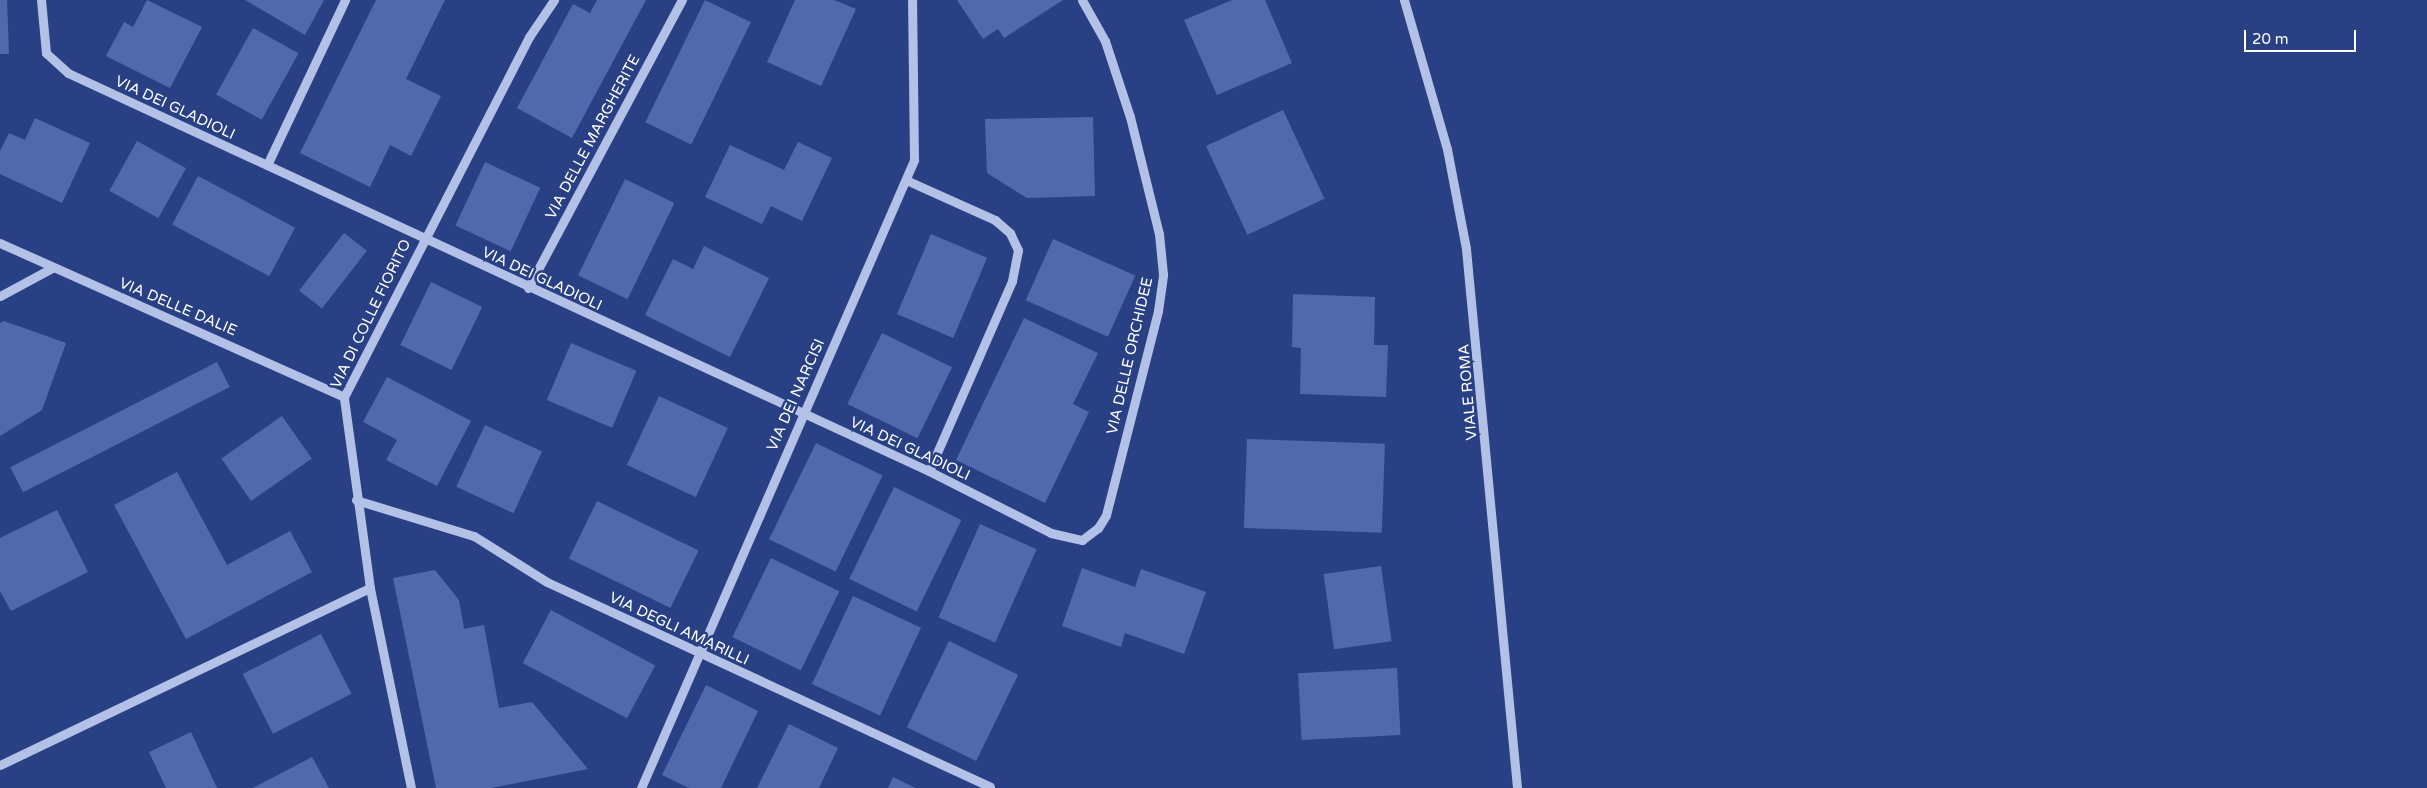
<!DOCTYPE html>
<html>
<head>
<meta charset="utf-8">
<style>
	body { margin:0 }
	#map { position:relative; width:2427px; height:788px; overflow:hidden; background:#294085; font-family:"Varela Round",sans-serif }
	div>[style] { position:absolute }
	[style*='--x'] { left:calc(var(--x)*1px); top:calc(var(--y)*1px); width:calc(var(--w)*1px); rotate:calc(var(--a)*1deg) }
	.building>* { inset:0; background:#5169ac; transform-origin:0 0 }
	.minor>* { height:9px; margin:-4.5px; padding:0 4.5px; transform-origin:4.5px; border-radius:4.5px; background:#b3c1e7 }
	span { translate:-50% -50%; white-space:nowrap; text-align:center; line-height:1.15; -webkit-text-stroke:5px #294085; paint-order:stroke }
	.street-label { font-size:15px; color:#fff }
	.scale { position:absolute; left:2244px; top:30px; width:112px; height:22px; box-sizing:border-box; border:2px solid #fff; border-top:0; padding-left:6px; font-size:15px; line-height:18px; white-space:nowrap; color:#fff; -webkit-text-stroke:4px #294085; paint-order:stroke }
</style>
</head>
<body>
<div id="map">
	<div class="building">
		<div style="clip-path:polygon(0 0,7px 0,9px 54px,0 54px)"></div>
		<div style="clip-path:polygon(147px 0,202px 27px,170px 88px,106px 56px,124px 22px,133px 27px)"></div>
		<div style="clip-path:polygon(245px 0,324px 0,305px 35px)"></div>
		<div style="clip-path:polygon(376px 0,445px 0,406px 79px,441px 96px,411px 156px,390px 145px,370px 187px,300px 153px)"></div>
		<div style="clip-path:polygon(597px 0,646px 0,572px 138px,517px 108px,573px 4px,590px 13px)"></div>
		<div style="left:705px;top:0;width:51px;height:136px;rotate:26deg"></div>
		<div style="clip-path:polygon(795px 0,834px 0,856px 9px,821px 86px,767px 62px)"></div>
		<div style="clip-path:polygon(957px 0,1063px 0,1004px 38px,998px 29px,983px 39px)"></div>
		<div style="clip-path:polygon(1232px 0,1265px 0,1292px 63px,1217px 95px,1184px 20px)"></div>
		<div style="left:253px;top:28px;width:52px;height:76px;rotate:29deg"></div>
		<div style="left:1283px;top:110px;width:98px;height:85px;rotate:65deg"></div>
		<div style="clip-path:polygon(1093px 117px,1095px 196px,1027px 198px,987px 173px,985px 119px)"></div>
		<div style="clip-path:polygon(35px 118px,90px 143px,62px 203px,0 174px,0 151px,9px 133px,25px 140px)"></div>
		<div style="left:137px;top:141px;width:56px;height:57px;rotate:29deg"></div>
		<div style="clip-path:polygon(798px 142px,832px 158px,802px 221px,771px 206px,762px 224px,705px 197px,730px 145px,784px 170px)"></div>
		<div style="left:485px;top:162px;width:61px;height:70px;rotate:25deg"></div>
		<div style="left:198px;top:176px;width:110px;height:55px;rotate:28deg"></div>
		<div style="left:625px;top:179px;width:55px;height:107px;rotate:26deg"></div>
		<div style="left:344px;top:233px;width:29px;height:73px;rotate:38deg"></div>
		<div style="left:931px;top:234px;width:61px;height:87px;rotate:23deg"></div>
		<div style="left:1053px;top:239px;width:90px;height:67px;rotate:24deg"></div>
		<div style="clip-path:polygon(704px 246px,769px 278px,730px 357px,645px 315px,673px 259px,693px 269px)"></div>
		<div style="left:431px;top:282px;width:57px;height:70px;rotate:26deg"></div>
		<div style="clip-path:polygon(1293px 294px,1375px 297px,1374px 345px,1388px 345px,1386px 397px,1300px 394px,1301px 348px,1292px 347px)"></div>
		<div style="clip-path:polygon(1024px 318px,1098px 353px,1073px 404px,1089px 412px,1045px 503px,956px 460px)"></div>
		<div style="clip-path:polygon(4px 321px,66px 343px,42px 410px,0 436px,0 323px)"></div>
		<div style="left:882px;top:333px;width:78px;height:79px;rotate:26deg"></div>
		<div style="left:571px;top:343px;width:71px;height:62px;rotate:23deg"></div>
		<div style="left:217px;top:362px;width:28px;height:232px;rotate:63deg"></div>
		<div style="clip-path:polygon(387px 377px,471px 421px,437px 486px,386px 460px,397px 440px,363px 422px)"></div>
		<div style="left:659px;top:396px;width:76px;height:76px;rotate:25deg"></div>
		<div style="left:282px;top:416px;width:52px;height:74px;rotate:55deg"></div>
		<div style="left:485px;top:425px;width:63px;height:68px;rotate:25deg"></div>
		<div style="left:1247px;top:439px;width:138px;height:89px;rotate:2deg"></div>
		<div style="left:816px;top:443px;width:74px;height:107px;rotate:26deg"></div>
		<div style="clip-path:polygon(177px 472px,227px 565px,290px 531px,312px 572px,186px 639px,114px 505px)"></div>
		<div style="left:894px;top:487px;width:75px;height:102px;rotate:26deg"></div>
		<div style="left:597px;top:501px;width:113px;height:64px;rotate:26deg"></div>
		<div style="clip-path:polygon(57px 510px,88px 572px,11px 611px,0 591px,0 538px)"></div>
		<div style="left:980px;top:524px;width:62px;height:102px;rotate:24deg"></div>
		<div style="left:771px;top:558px;width:76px;height:88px;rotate:26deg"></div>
		<div style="left:1381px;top:566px;width:76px;height:58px;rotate:82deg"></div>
		<div style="clip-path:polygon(1082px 568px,1135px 587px,1141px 569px,1206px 592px,1184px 654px,1125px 633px,1121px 647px,1062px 626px)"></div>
		<div style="clip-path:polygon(435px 570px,459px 600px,464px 629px,484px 625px,499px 708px,532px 702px,588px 769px,491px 788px,436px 788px,393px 578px)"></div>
		<div style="left:853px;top:596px;width:75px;height:97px;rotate:25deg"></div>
		<div style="left:551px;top:610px;width:118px;height:60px;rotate:28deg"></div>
		<div style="left:321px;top:634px;width:67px;height:88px;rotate:63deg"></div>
		<div style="left:949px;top:641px;width:77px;height:96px;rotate:26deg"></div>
		<div style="left:1397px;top:668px;width:67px;height:99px;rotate:87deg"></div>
		<div style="clip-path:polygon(706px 685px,758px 711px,721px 788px,689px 788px,662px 775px)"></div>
		<div style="clip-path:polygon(789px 724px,838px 748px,819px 788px,757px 788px)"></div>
		<div style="clip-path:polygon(191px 732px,217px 788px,166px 788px,149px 752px)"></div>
		<div style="clip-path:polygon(312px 757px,329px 788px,253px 788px)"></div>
		<div style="clip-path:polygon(893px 777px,915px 788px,888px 788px)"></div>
	</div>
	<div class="minor">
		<div style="--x:41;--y:0;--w:53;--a:84.6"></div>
		<div style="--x:46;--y:53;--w:30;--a:42"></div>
		<div style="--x:68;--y:73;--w:949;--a:24.81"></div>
		<div style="--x:929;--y:471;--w:137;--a:26.9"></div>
		<div style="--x:1051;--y:533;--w:32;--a:13"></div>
		<div style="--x:1082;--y:540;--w:20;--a:-37"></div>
		<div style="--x:1098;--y:528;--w:15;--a:-58"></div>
		<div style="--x:1106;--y:515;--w:211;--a:-75.7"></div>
		<div style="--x:1158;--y:311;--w:37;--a:-82"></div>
		<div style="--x:1163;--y:274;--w:40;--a:-95.7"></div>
		<div style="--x:1159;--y:234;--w:121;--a:-103.9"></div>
		<div style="--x:1130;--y:117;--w:80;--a:-108.2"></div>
		<div style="--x:1105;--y:41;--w:47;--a:-119.3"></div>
		<div style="--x:1404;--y:0;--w:155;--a:73.9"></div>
		<div style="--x:1447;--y:149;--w:102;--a:79.2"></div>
		<div style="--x:1466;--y:249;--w:541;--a:84.59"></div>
		<div style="--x:267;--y:165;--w:183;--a:-64.7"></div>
		<div style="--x:906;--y:180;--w:98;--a:24.2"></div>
		<div style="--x:995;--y:220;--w:20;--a:41"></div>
		<div style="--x:1010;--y:233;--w:19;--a:65"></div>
		<div style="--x:1018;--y:250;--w:32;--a:101"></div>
		<div style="--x:1012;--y:281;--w:207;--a:113.6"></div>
		<div style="--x:0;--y:243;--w:377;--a:24.1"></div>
		<div style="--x:528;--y:288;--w:327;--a:-61.9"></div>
		<div style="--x:0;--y:296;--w:59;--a:-28.3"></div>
		<div style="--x:356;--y:500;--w:123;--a:17"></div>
		<div style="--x:474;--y:536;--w:86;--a:32.2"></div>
		<div style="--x:547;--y:582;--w:488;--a:24.8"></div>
		<div style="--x:0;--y:765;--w:410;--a:-25.6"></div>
		<div style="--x:411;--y:788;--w:204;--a:-101.6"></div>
		<div style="--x:370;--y:588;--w:193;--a:-97.8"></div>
		<div style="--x:344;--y:397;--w:405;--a:-62.8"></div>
		<div style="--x:529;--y:37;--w:45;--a:-56"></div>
		<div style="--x:641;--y:788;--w:685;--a:-66.5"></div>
		<div style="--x:914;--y:160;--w:160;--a:-90.7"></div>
	</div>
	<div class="street-label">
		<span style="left:175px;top:108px;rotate:25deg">VIA DEI GLADIOLI</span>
		<span style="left:593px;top:137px;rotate:-62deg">VIA DELLE MARGHERITE</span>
		<span style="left:542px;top:279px;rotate:25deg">VIA DEI GLADIOLI</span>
		<span style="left:178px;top:307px;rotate:23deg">VIA DELLE DALIE</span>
		<span style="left:371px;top:314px;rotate:-64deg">VIA DI COLLE FIORITO</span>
		<span style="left:1130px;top:356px;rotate:-77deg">VIA DELLE ORCHIDEE</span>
		<span style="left:1468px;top:392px;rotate:-95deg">VIALE ROMA</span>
		<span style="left:796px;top:395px;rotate:-66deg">VIA DEI NARCISI</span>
		<span style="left:910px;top:449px;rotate:25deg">VIA DEI GLADIOLI</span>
		<span style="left:679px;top:629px;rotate:25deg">VIA DEGLI AMARILLI</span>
	</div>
	<div class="scale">20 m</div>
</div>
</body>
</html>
